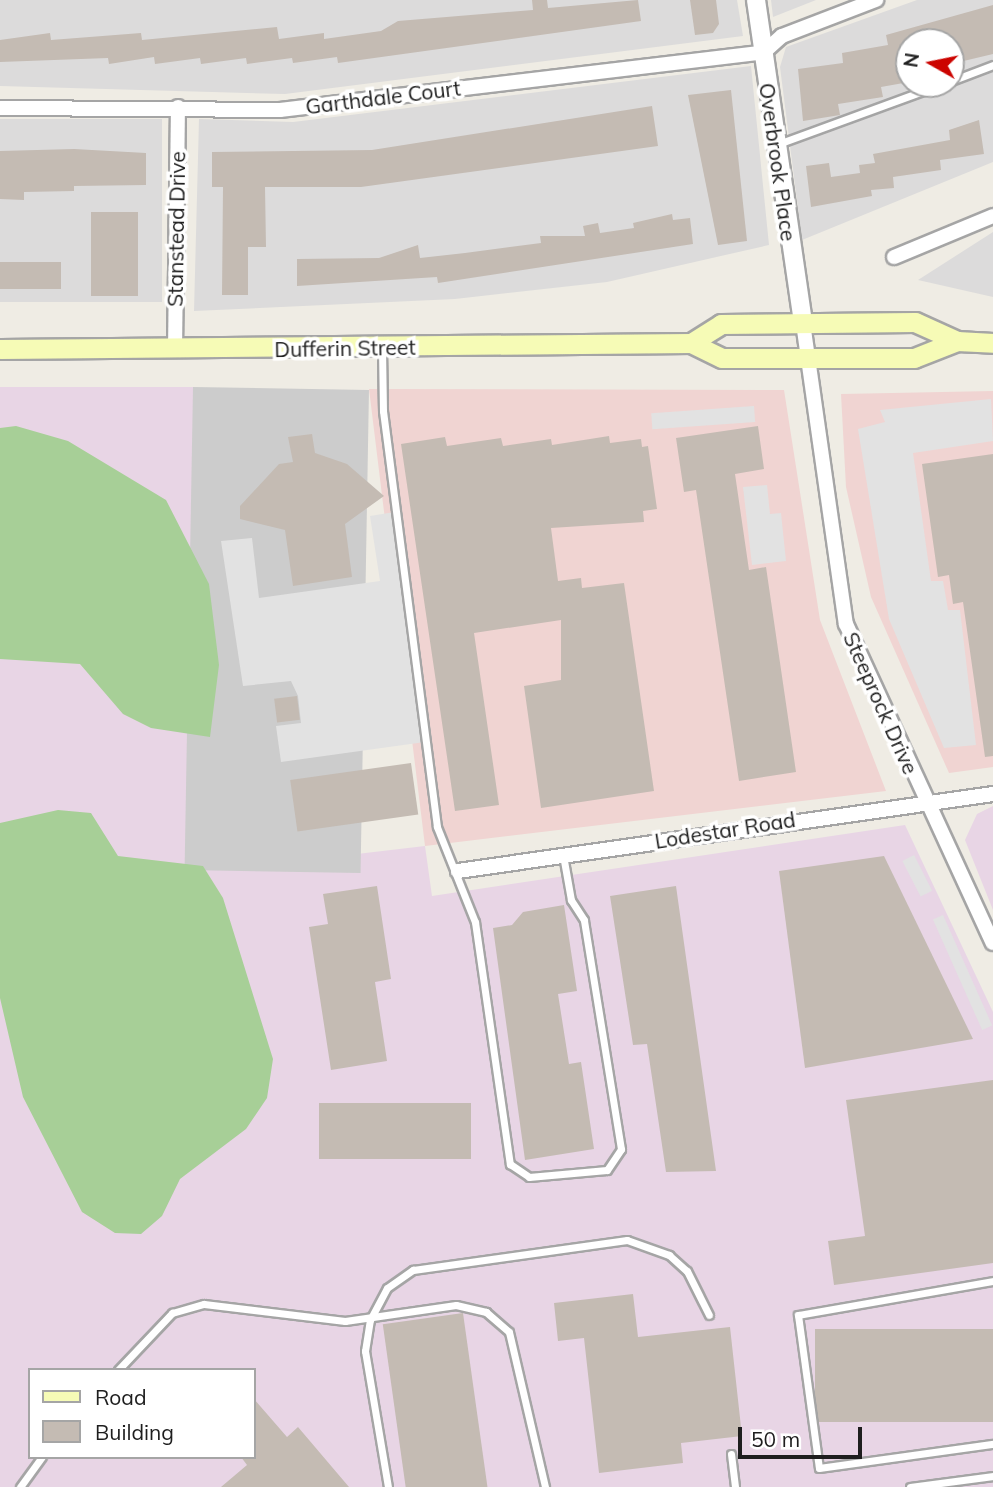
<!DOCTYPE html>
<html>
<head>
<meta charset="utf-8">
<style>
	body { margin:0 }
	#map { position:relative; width:993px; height:1487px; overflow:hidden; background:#efece4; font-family:Mulish,sans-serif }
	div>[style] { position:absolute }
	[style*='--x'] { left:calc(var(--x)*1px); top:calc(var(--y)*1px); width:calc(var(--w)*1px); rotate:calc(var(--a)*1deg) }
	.residential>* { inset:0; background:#dcdbdb; transform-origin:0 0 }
	.commercial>* { inset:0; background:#f0d4d2 }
	.industrial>* { inset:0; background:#e8d5e5 }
	.religious>* { inset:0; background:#ccc; transform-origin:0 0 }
	.forest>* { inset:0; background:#a7cf97 }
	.parking>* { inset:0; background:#e2e2e2; transform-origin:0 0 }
	.building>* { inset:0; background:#c4bbb3; transform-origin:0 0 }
	.roads { filter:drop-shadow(2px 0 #a5a5a5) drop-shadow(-2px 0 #a5a5a5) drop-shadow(0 2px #a5a5a5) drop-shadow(0 -2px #a5a5a5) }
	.service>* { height:7px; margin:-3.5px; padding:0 3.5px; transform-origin:3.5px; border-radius:3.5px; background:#fff }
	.minor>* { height:14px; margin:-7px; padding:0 7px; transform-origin:7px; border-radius:7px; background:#fff }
	.tertiary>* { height:18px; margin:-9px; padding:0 9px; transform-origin:9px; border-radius:9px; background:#fff }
	.secondary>* { height:19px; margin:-9.5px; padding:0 9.5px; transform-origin:9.5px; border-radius:9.5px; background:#f6fbb6 }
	span { translate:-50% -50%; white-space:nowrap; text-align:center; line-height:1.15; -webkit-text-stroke:7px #fff; paint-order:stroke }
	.street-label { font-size:21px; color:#1e1e1e }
	.legend { position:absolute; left:28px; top:1368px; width:228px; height:91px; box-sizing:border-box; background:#fff; border:2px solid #a5a5a5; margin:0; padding:9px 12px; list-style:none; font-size:21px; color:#1e1e1e }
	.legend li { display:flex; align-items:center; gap:14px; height:35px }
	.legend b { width:35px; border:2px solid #a5a5a5 }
	.north { position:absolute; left:895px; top:28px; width:70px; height:70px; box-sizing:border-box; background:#fff; border:2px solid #a5a5a5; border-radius:50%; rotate:279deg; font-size:19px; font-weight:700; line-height:28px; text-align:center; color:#1e1e1e }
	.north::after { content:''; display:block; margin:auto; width:24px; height:32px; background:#cc0400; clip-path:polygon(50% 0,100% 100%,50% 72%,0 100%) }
	.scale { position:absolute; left:738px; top:1427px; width:124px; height:32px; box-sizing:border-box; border:4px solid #1e1e1e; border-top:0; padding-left:9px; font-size:21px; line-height:24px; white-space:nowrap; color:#1e1e1e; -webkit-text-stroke:5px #fff; paint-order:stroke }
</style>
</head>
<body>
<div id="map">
	<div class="residential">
		<div style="clip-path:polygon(0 0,737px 0,743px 36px,285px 94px,0 86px)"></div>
		<div style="clip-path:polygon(771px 0,816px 0,773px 17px)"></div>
		<div style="clip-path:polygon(evenodd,917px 0,993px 0,993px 162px,802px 240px,780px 67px,786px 47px,917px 0,909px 42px,951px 42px,951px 84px,909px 84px,909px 42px)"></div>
		<div style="clip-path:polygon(751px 66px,769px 245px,607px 282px,455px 299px,194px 311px,199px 119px,293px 122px)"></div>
		<div style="left:162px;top:119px;width:183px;height:162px;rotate:90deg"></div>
		<div style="clip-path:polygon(993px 232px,993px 297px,918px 280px)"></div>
	</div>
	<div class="commercial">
		<div style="clip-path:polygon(369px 389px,784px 390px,820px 620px,886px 791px,425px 846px)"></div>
		<div style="clip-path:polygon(993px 391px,993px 767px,949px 773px,871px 597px,846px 487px,841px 394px)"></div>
	</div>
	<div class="industrial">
		<div style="clip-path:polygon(evenodd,0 387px,193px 387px,255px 866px,425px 846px,432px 896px,905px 825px,993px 1012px,993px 1487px,0 1487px,0 387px,30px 1370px,254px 1370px,254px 1457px,30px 1457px,30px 1370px)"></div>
		<div style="clip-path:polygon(993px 806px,993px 910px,965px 840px,977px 814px)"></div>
	</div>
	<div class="religious">
		<div style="left:193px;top:387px;width:176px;height:483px;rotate:1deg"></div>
	</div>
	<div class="forest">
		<div style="clip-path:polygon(16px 426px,68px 441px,166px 500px,209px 584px,219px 665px,210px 737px,151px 728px,123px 714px,80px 664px,0 659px,0 428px)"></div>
		<div style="clip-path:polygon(58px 810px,91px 813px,118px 856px,203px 866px,223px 898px,273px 1059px,267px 1098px,246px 1129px,180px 1179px,162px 1216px,141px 1234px,115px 1233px,82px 1212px,23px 1097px,0 998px,0 823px)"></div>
	</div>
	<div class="parking">
		<div style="clip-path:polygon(991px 399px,993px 441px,913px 453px,931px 581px,943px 581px,948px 610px,960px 610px,976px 745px,944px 748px,889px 619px,858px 429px,885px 422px,880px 410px)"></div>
		<div style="left:754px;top:406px;width:16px;height:103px;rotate:86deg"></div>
		<div style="clip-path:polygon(767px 485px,770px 514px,781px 513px,786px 561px,752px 565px,743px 487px)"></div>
		<div style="clip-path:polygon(401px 511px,432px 741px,281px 762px,276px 726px,301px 723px,298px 696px,291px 681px,243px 686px,221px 541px,252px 538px,259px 598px,380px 581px,370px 516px)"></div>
		<div style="left:914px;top:855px;width:40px;height:13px;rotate:63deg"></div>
		<div style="left:943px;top:915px;width:121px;height:11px;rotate:66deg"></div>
	</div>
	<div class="building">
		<div style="clip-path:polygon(532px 0,547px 0,548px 8px,638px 0,641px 21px,338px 63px,337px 57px,293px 63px,292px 58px,247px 64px,246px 58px,201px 64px,200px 58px,155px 64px,154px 57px,109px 64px,108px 58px,0 62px,0 40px,50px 33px,51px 40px,141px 33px,142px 40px,277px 27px,279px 39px,324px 33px,324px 39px,381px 31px,398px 21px,533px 10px)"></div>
		<div style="clip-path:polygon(690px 0,716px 0,719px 24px,713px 33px,695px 35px)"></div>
		<div style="clip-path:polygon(993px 5px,993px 54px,951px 64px,951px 42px,909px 42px,909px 82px,881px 87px,883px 97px,838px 104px,840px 115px,803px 121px,798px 69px,843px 63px,842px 53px,888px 45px,886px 35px)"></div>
		<div style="clip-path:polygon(731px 90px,747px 241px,718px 245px,688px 95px)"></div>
		<div style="clip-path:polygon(652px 106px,658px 146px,361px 187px,265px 187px,266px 247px,248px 247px,248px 295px,222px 295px,223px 187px,212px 187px,212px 152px,372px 150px)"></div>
		<div style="clip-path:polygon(979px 120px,984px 154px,940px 160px,941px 170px,893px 177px,894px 188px,871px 190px,872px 196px,811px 207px,806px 166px,829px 163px,831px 177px,860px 173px,859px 165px,875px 163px,873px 154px,950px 140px,949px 130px)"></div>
		<div style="clip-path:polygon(74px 149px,146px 153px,146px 185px,74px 186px,74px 191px,24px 192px,24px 200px,0 199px,0 151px)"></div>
		<div style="left:91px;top:212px;width:47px;height:84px"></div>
		<div style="clip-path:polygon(672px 214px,673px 220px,690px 218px,693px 244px,438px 283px,437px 277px,297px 286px,297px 259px,379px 258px,418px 245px,420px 258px,465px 253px,541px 243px,540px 236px,585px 236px,583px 226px,598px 223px,600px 233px,634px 228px,633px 223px)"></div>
		<div style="left:0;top:262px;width:61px;height:27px"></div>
		<div style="clip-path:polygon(758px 426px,764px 469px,735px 474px,749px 570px,766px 567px,796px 772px,739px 781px,696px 490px,684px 492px,676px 438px)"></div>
		<div style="clip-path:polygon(312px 434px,315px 453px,347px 464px,384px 496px,345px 524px,352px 577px,293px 586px,285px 530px,240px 519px,240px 506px,279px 464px,293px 462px,288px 437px)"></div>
		<div style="clip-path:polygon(609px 436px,610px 443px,641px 439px,642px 447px,648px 446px,657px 509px,643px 511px,644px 522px,551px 528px,558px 581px,581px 578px,582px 588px,624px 583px,654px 791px,541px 808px,524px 686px,561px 680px,561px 620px,474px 633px,499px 805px,455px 811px,401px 444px,445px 437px,447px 446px,501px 438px,503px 446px,551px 439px,552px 445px)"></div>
		<div style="clip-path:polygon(993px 454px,993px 756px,985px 757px,963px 602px,953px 604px,949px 575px,938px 577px,922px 464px)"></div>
		<div style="left:297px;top:696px;width:24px;height:23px;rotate:83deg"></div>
		<div style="left:411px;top:763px;width:52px;height:122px;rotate:82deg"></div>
		<div style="clip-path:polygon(884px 856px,973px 1039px,805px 1068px,779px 871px)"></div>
		<div style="clip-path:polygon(377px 886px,391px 979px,375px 982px,387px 1061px,331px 1070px,309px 927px,328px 924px,323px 894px)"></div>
		<div style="clip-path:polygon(676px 886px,716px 1171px,666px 1172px,647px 1044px,633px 1045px,610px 896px)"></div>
		<div style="clip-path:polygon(564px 905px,577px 991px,558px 994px,569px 1064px,581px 1062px,594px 1149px,525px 1160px,493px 928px,512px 925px,523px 912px)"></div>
		<div style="clip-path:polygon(993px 1080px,993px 1263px,834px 1285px,828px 1241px,865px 1236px,846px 1100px)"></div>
		<div style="left:319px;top:1103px;width:152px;height:56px"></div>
		<div style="clip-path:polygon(633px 1294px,638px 1337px,730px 1327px,742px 1436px,681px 1443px,683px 1463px,599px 1473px,584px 1338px,558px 1341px,554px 1303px)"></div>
		<div style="left:463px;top:1313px;width:176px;height:81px;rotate:82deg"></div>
		<div style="left:993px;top:1329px;width:93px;height:178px;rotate:90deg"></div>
		<div style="clip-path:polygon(254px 1399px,287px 1437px,298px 1427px,349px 1487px,221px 1487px,247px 1465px,241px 1457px,254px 1457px)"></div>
	</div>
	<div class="roads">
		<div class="service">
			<div style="--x:951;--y:81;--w:45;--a:-20.9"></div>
			<div style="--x:778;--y:144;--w:175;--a:-20.1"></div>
			<div style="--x:382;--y:348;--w:63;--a:89.1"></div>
			<div style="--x:383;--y:411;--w:419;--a:82.6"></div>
			<div style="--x:437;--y:827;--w:102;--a:68.2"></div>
			<div style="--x:475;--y:922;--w:245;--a:81.8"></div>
			<div style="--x:510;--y:1164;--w:23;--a:34"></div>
			<div style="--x:529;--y:1177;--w:78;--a:-5.1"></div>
			<div style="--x:607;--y:1170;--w:25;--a:-56"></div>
			<div style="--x:621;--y:1149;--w:232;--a:-99.2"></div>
			<div style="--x:584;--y:920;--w:24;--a:-123"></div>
			<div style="--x:571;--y:900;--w:46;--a:-100.1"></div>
			<div style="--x:993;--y:1281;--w:198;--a:170.1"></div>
			<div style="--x:798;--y:1315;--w:154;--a:82.2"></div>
			<div style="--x:819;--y:1468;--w:176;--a:-7.9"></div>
			<div style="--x:118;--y:1370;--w:79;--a:-46.5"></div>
			<div style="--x:172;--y:1313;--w:33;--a:-16"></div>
			<div style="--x:204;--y:1304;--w:142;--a:6.9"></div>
			<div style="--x:345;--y:1321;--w:112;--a:-8.2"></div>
			<div style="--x:456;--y:1305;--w:31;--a:13"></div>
			<div style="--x:486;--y:1312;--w:30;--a:41"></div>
			<div style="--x:509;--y:1332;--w:159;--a:76.9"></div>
			<div style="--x:731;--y:1454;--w:33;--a:83"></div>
			<div style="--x:20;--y:1487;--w:37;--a:-54"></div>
			<div style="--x:388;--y:1487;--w:138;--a:-99.6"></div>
			<div style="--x:365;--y:1351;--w:31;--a:-81"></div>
			<div style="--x:370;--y:1320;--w:36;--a:-62"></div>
			<div style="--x:387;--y:1288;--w:32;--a:-35"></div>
			<div style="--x:413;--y:1270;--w:216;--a:-8"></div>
			<div style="--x:627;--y:1240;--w:45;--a:19.7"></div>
			<div style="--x:669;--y:1255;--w:24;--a:42"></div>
			<div style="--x:687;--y:1271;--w:49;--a:63.4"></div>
			<div style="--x:910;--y:1487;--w:84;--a:-7.5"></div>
		</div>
		<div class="minor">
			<div style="--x:0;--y:108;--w:280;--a:0.4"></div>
			<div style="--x:280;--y:110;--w:487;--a:-6.8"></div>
			<div style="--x:764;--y:52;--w:24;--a:-42"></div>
			<div style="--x:782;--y:36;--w:101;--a:-21"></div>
			<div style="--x:894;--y:257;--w:107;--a:-22.5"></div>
			<div style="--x:803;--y:323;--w:304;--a:81.9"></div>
			<div style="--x:846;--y:624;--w:351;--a:65.3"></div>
			<div style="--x:175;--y:350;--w:243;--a:-89.3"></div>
			<div style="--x:458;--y:871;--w:541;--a:-8.19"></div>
		</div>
		<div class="tertiary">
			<div style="--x:756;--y:0;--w:326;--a:81.7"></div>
		</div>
		<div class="secondary">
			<div style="--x:691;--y:343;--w:36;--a:-32"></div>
			<div style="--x:721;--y:324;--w:194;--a:-0.6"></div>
			<div style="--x:915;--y:322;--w:46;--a:24.3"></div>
			<div style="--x:957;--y:341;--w:36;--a:3"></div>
			<div style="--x:0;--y:349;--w:691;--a:-0.5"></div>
			<div style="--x:691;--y:343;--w:34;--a:26"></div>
			<div style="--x:722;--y:358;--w:192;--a:0"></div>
			<div style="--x:914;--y:358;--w:46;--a:-21.6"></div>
		</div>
	</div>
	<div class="street-label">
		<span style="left:383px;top:97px;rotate:-7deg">Garthdale Court</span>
		<span style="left:778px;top:162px;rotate:82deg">Overbrook Place</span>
		<span style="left:176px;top:229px;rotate:-89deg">Stanstead Drive</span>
		<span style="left:345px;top:348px;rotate:-1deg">Dufferin Street</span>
		<span style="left:881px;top:703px;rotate:66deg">Steeprock Drive</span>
		<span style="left:725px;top:830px;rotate:-9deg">Lodestar Road</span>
	</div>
	<ul class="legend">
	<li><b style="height:9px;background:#f6fbb6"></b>Road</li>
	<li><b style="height:19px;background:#c4bbb3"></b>Building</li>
	</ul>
	<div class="north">N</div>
	<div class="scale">50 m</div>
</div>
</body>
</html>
